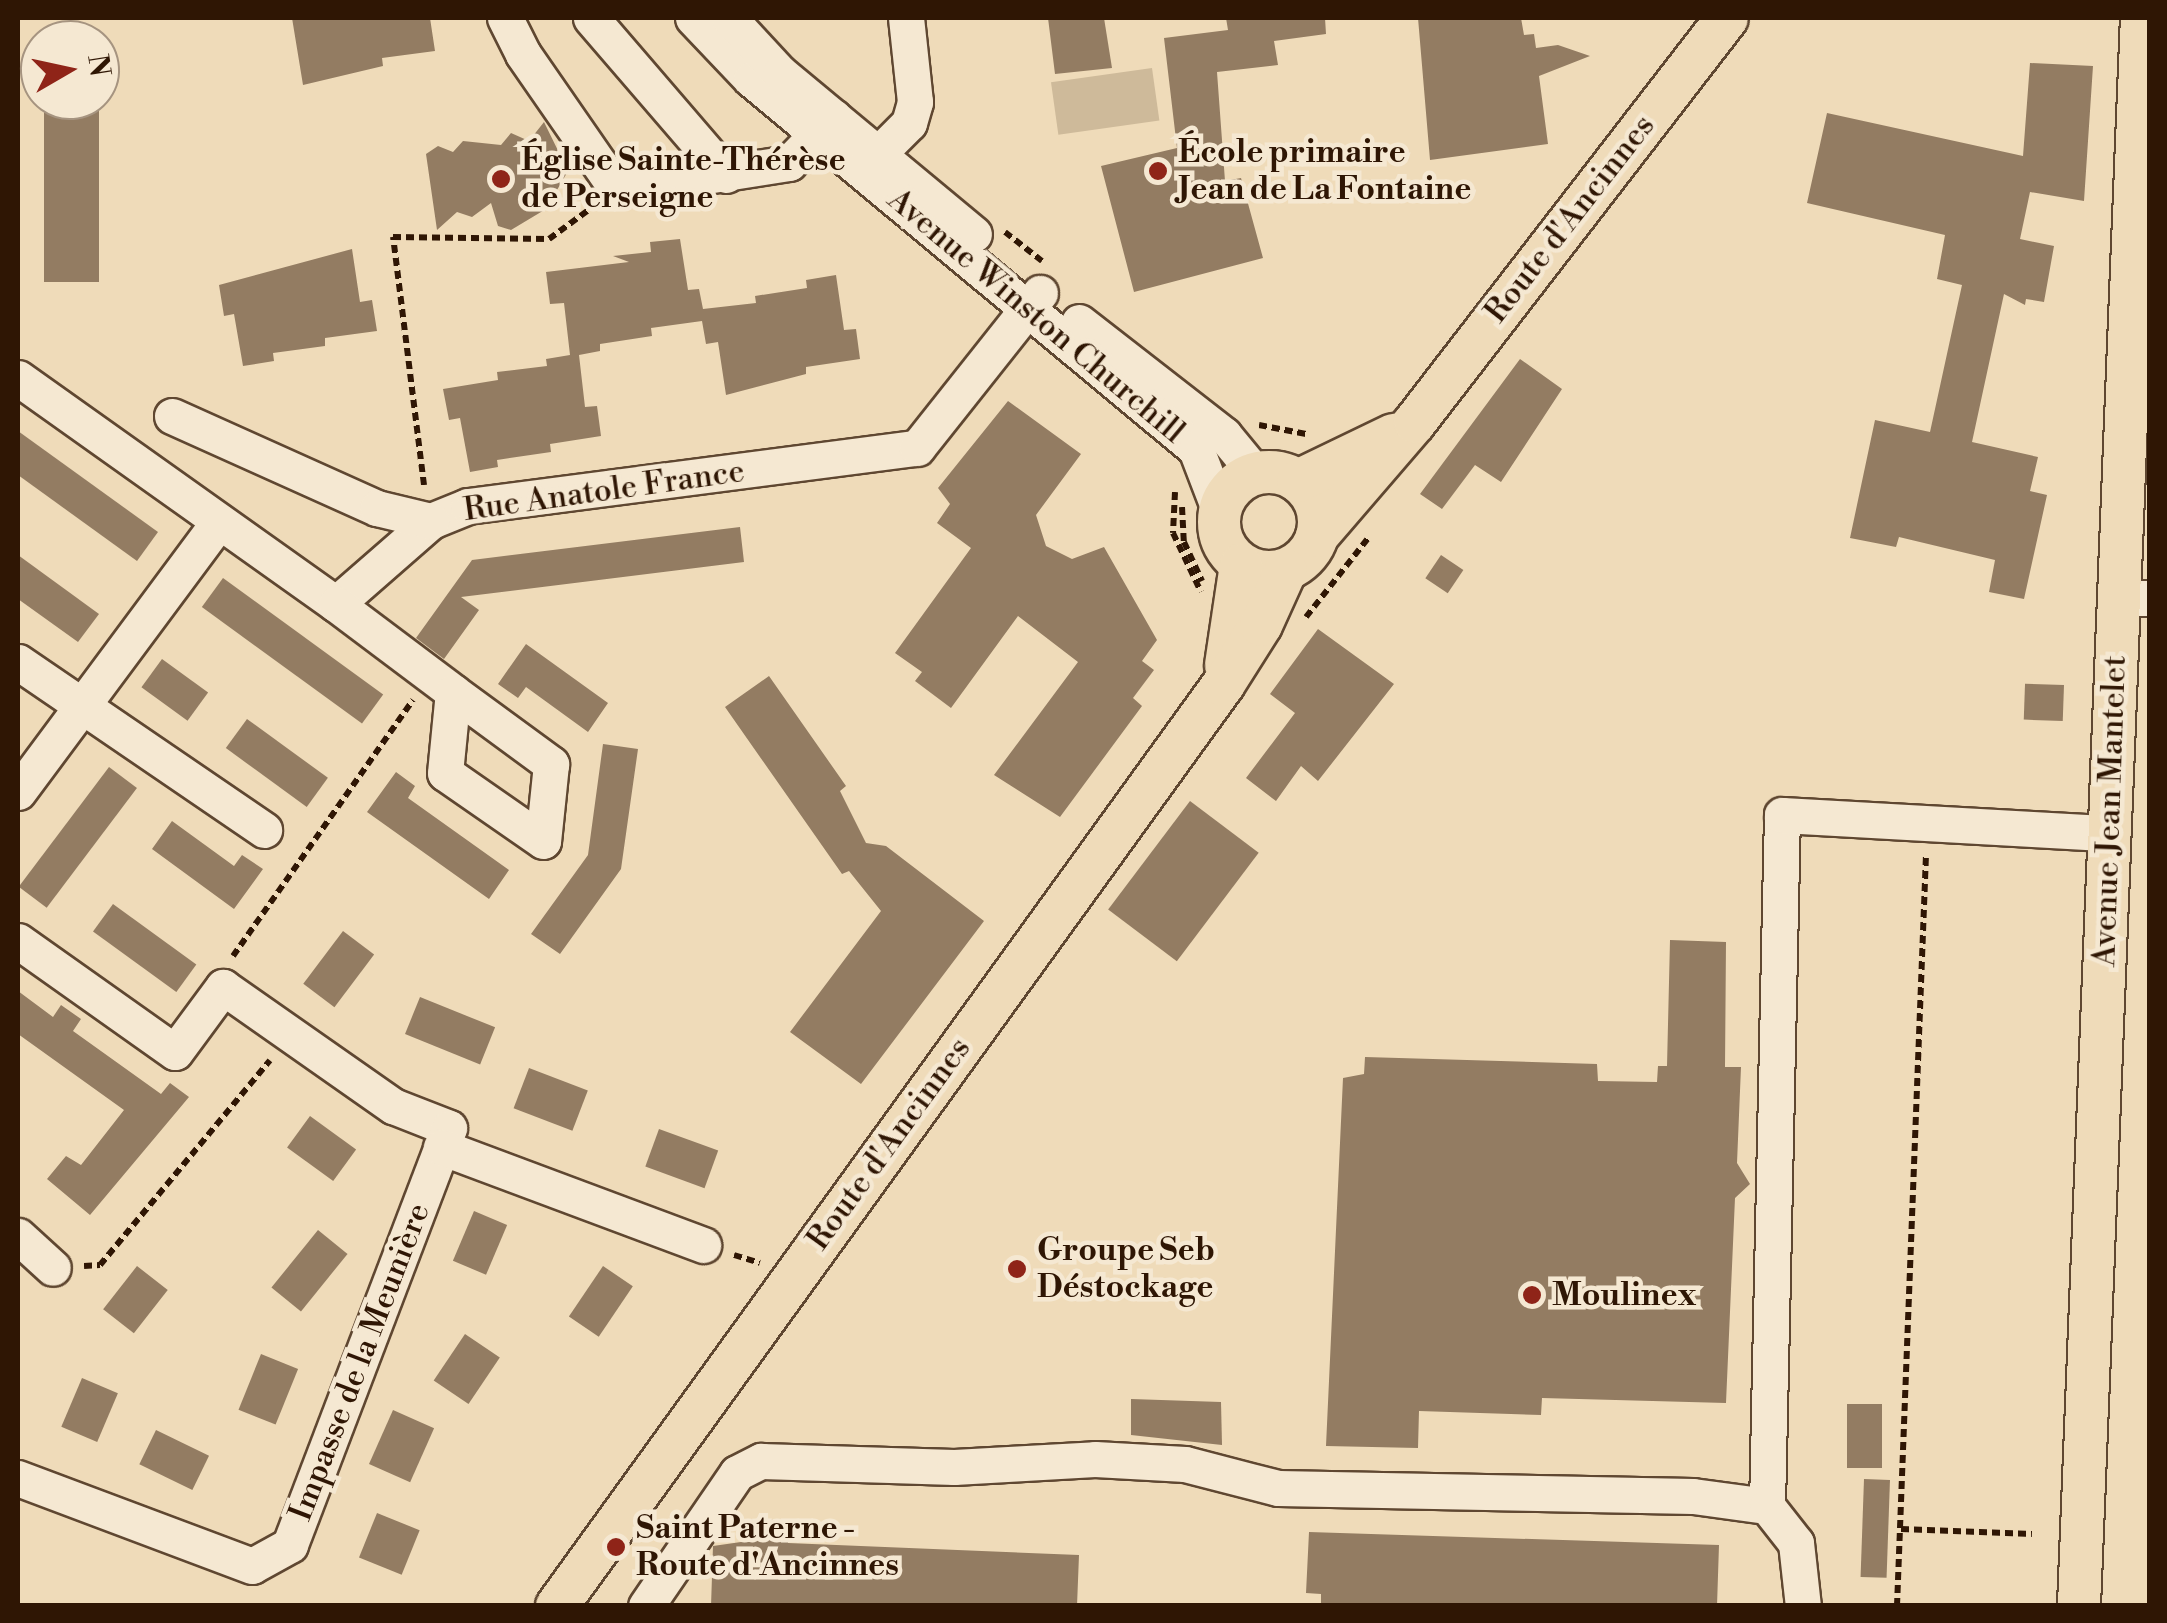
<!DOCTYPE html>
<html>
<head>
<meta charset="utf-8">
<style>
	body { margin:0 }
	#map { position:relative; width:2167px; height:1623px; overflow:hidden; background:#efdbb9; font-family:"Libre Bodoni",serif }
	div>[style] { position:absolute }
	[style*='--x'] { left:calc(var(--x)*1px); top:calc(var(--y)*1px); width:calc(var(--w)*1px); rotate:calc(var(--a)*1deg) }
	.green>* { inset:0; background:#ceba9a; transform-origin:0 0 }
	.building>* { inset:0; background:#937c62; transform-origin:0 0 }
	.path>* { height:6px; margin-top:-3px; transform-origin:0; background:repeating-linear-gradient(90deg,#2f1604 0 8px,transparent 0 13px) }
	.roads { filter:drop-shadow(2px 0 #5f4731) drop-shadow(-2px 0 #5f4731) drop-shadow(0 2px #5f4731) drop-shadow(0 -2px #5f4731) }
	.minor>* { height:35px; margin:-17.5px; padding:0 17.5px; transform-origin:17.5px; border-radius:17.5px; background:#f5e8d2 }
	.major>* { height:42px; margin:-21px; padding:0 21px; transform-origin:21px; border-radius:21px; background:#efdbb9 }
	.major>.ring { margin:-21px; padding:0; box-sizing:content-box; background:none; border:42px solid #efdbb9; border-radius:50% }
	.dots>* { width:28px; height:28px; translate:-50% -50%; box-sizing:border-box; border:5px solid #f5e8d2; border-radius:50% }
	span { translate:-50% -50%; white-space:nowrap; text-align:center; line-height:1.15; -webkit-text-stroke:9px #f5e8d2; paint-order:stroke }
	.poi-label { font-size:32px; color:#2f1604; font-weight:700 }
	.left { translate:0 -50%; text-align:left }
	.street-label { font-size:32px; color:#2f1604 }
	.frame { position:absolute; inset:0; border:20px solid #2f1604; pointer-events:none }
	.north { position:absolute; left:20px; top:20px; width:100px; height:100px; box-sizing:border-box; background:#f5e8d2; border:2px solid #a69480; border-radius:50%; rotate:81deg; font-size:28px; font-weight:700; line-height:40px; text-align:center; color:#2f1604 }
	.north::after { content:''; display:block; margin:auto; width:35px; height:45px; background:#8f2418; clip-path:polygon(50% 0,100% 100%,50% 72%,0 100%) }
</style>
</head>
<body>
<div id="map">
	<div class="green">
		<div style="left:1152px;top:68px;width:53px;height:102px;rotate:82deg"></div>
	</div>
	<div class="building">
		<div style="clip-path:polygon(292px 18px,430px 18px,435px 51px,382px 58px,383px 66px,303px 85px)"></div>
		<div style="clip-path:polygon(1048px 18px,1104px 18px,1112px 68px,1055px 74px)"></div>
		<div style="clip-path:polygon(1226px 18px,1325px 18px,1326px 34px,1274px 41px,1278px 65px,1217px 72px,1225px 181px,1241px 178px,1263px 258px,1134px 292px,1101px 166px,1177px 148px,1164px 38px,1228px 30px)"></div>
		<div style="clip-path:polygon(1418px 18px,1521px 18px,1524px 35px,1534px 34px,1536px 48px,1558px 45px,1590px 56px,1539px 76px,1548px 144px,1430px 160px)"></div>
		<div style="clip-path:polygon(2030px 63px,2093px 66px,2084px 201px,2030px 192px,2020px 239px,2054px 246px,2044px 302px,2026px 299px,2025px 305px,2004px 294px,1972px 442px,2038px 457px,2030px 491px,2047px 495px,2024px 599px,1989px 592px,1995px 560px,1899px 537px,1896px 547px,1850px 538px,1875px 420px,1930px 432px,1962px 285px,1937px 279px,1945px 235px,1807px 203px,1827px 113px,2023px 156px)"></div>
		<div style="left:44px;top:100px;width:55px;height:182px"></div>
		<div style="clip-path:polygon(544px 122px,568px 171px,546px 209px,511px 230px,498px 226px,491px 203px,472px 217px,457px 212px,437px 230px,426px 154px,438px 146px,453px 152px,463px 141px,501px 145px,511px 133px,529px 141px)"></div>
		<div style="clip-path:polygon(680px 239px,688px 290px,699px 289px,703px 309px,756px 303px,755px 296px,807px 288px,806px 280px,836px 275px,844px 330px,856px 329px,860px 359px,806px 367px,806px 374px,726px 395px,718px 342px,706px 344px,702px 321px,651px 328px,652px 336px,600px 344px,600px 351px,579px 355px,585px 407px,597px 406px,601px 436px,550px 444px,551px 452px,497px 460px,498px 467px,470px 472px,460px 418px,449px 420px,443px 389px,498px 380px,497px 372px,547px 366px,546px 359px,570px 355px,564px 303px,550px 304px,546px 272px,629px 262px,613px 256px,651px 252px,650px 242px)"></div>
		<div style="clip-path:polygon(352px 249px,360px 302px,372px 300px,377px 331px,325px 338px,325px 346px,273px 353px,274px 361px,243px 366px,234px 314px,224px 316px,219px 285px)"></div>
		<div style="clip-path:polygon(1520px 359px,1562px 389px,1501px 482px,1475px 465px,1442px 509px,1420px 494px)"></div>
		<div style="clip-path:polygon(1008px 401px,1081px 454px,1036px 515px,1046px 546px,1072px 559px,1104px 547px,1157px 640px,1142px 661px,1154px 670px,1133px 698px,1142px 706px,1060px 817px,994px 775px,1078px 662px,1018px 616px,951px 708px,915px 681px,922px 672px,895px 653px,971px 548px,937px 523px,950px 504px,938px 488px)"></div>
		<div style="clip-path:polygon(18px 431px,158px 532px,137px 561px,18px 475px)"></div>
		<div style="clip-path:polygon(740px 527px,744px 562px,461px 597px,479px 610px,444px 659px,416px 638px,472px 560px)"></div>
		<div style="clip-path:polygon(18px 555px,99px 614px,78px 642px,18px 599px)"></div>
		<div style="left:1441px;top:555px;width:27px;height:28px;rotate:34deg"></div>
		<div style="left:223px;top:578px;width:198px;height:36px;rotate:36deg"></div>
		<div style="clip-path:polygon(1318px 629px,1394px 684px,1318px 781px,1301px 766px,1276px 801px,1246px 778px,1295px 713px,1270px 694px)"></div>
		<div style="clip-path:polygon(526px 644px,608px 703px,588px 732px,526px 687px,518px 698px,498px 684px)"></div>
		<div style="left:162px;top:659px;width:57px;height:35px;rotate:36deg"></div>
		<div style="clip-path:polygon(769px 676px,846px 786px,840px 791px,866px 843px,886px 846px,984px 921px,861px 1084px,790px 1032px,881px 911px,849px 871px,842px 874px,725px 707px)"></div>
		<div style="left:2064px;top:685px;width:36px;height:39px;rotate:92deg"></div>
		<div style="left:247px;top:719px;width:100px;height:36px;rotate:36deg"></div>
		<div style="clip-path:polygon(603px 744px,638px 749px,621px 869px,560px 954px,531px 934px,588px 855px)"></div>
		<div style="left:109px;top:767px;width:35px;height:150px;rotate:37deg"></div>
		<div style="clip-path:polygon(396px 772px,415px 786px,408px 798px,509px 870px,489px 899px,367px 812px)"></div>
		<div style="left:1190px;top:801px;width:86px;height:136px;rotate:37deg"></div>
		<div style="clip-path:polygon(172px 821px,234px 866px,242px 855px,263px 869px,234px 909px,152px 849px)"></div>
		<div style="left:113px;top:904px;width:103px;height:34px;rotate:36deg"></div>
		<div style="left:343px;top:931px;width:39px;height:66px;rotate:37deg"></div>
		<div style="clip-path:polygon(1670px 940px,1726px 942px,1725px 1067px,1741px 1067px,1737px 1163px,1750px 1184px,1735px 1198px,1726px 1403px,1542px 1398px,1541px 1415px,1419px 1411px,1418px 1448px,1326px 1446px,1343px 1078px,1364px 1074px,1365px 1057px,1597px 1064px,1598px 1081px,1657px 1082px,1658px 1066px,1667px 1066px)"></div>
		<div style="clip-path:polygon(18px 991px,53px 1017px,61px 1005px,81px 1019px,73px 1031px,161px 1094px,170px 1083px,189px 1097px,90px 1215px,47px 1179px,66px 1156px,81px 1165px,124px 1110px,18px 1034px)"></div>
		<div style="left:420px;top:997px;width:81px;height:40px;rotate:22deg"></div>
		<div style="left:529px;top:1068px;width:63px;height:43px;rotate:21deg"></div>
		<div style="left:310px;top:1116px;width:57px;height:39px;rotate:36deg"></div>
		<div style="left:659px;top:1129px;width:63px;height:40px;rotate:20deg"></div>
		<div style="left:474px;top:1211px;width:36px;height:54px;rotate:23deg"></div>
		<div style="left:318px;top:1230px;width:38px;height:74px;rotate:39deg"></div>
		<div style="left:137px;top:1266px;width:39px;height:55px;rotate:38deg"></div>
		<div style="left:603px;top:1266px;width:36px;height:61px;rotate:34deg"></div>
		<div style="left:465px;top:1334px;width:42px;height:56px;rotate:34deg"></div>
		<div style="left:261px;top:1354px;width:40px;height:60px;rotate:22deg"></div>
		<div style="left:82px;top:1378px;width:39px;height:53px;rotate:23deg"></div>
		<div style="clip-path:polygon(1131px 1399px,1221px 1402px,1222px 1445px,1131px 1435px)"></div>
		<div style="left:1847px;top:1404px;width:35px;height:64px"></div>
		<div style="left:393px;top:1410px;width:45px;height:59px;rotate:24deg"></div>
		<div style="left:156px;top:1430px;width:59px;height:38px;rotate:26deg"></div>
		<div style="left:1864px;top:1479px;width:26px;height:98px;rotate:2deg"></div>
		<div style="left:377px;top:1513px;width:46px;height:48px;rotate:22deg"></div>
		<div style="clip-path:polygon(740px 1519px,788px 1520px,788px 1543px,1079px 1555px,1077px 1606px,711px 1606px,713px 1546px,741px 1542px)"></div>
		<div style="clip-path:polygon(1309px 1532px,1719px 1545px,1717px 1606px,1321px 1606px,1321px 1594px,1306px 1593px)"></div>
	</div>
	<div class="path">
		<div style="--x:1005;--y:232;--w:47;--a:38.1"></div>
		<div style="--x:1259;--y:425;--w:48;--a:10.8"></div>
		<div style="--x:424;--y:485;--w:250;--a:-97.1"></div>
		<div style="--x:393;--y:237;--w:156;--a:0.7"></div>
		<div style="--x:549;--y:239;--w:56;--a:-36.3"></div>
		<div style="--x:1175;--y:492;--w:41;--a:92.8"></div>
		<div style="--x:1173;--y:533;--w:65;--a:64.6"></div>
		<div style="--x:1182;--y:507;--w:35;--a:87"></div>
		<div style="--x:1184;--y:542;--w:43;--a:65.2"></div>
		<div style="--x:1306;--y:617;--w:102;--a:-51.8"></div>
		<div style="--x:233;--y:956;--w:313;--a:-54.9"></div>
		<div style="--x:734;--y:1255;--w:27;--a:17"></div>
		<div style="--x:84;--y:1266;--w:16;--a:-4"></div>
		<div style="--x:100;--y:1265;--w:266;--a:-50.3"></div>
		<div style="--x:1901;--y:1529;--w:131;--a:2.2"></div>
		<div style="--x:1897;--y:1606;--w:752;--a:-87.79"></div>
	</div>
	<div class="roads">
		<div class="minor">
			<div style="--x:505;--y:18;--w:40;--a:63.4"></div>
			<div style="--x:523;--y:54;--w:165;--a:55.3"></div>
			<div style="--x:617;--y:190;--w:174;--a:-8.9"></div>
			<div style="--x:789;--y:163;--w:64;--a:-45.6"></div>
			<div style="--x:591;--y:18;--w:207;--a:49.3"></div>
			<div style="--x:693;--y:18;--w:84;--a:46.4"></div>
			<div style="--x:751;--y:79;--w:579;--a:39.74"></div>
			<div style="--x:1196;--y:449;--w:67;--a:69.1"></div>
			<div style="--x:729;--y:18;--w:75;--a:47.2"></div>
			<div style="--x:780;--y:73;--w:252;--a:39.7"></div>
			<div style="--x:865;--y:167;--w:62;--a:-45"></div>
			<div style="--x:909;--y:123;--w:22;--a:-74"></div>
			<div style="--x:915;--y:102;--w:84;--a:-96.1"></div>
			<div style="--x:1079;--y:322;--w:184;--a:37.9"></div>
			<div style="--x:1224;--y:435;--w:50;--a:50.6"></div>
			<div style="--x:18;--y:378;--w:390;--a:35.4"></div>
			<div style="--x:336;--y:604;--w:126;--a:-41.1"></div>
			<div style="--x:431;--y:521;--w:40;--a:-22"></div>
			<div style="--x:468;--y:506;--w:453;--a:-7.4"></div>
			<div style="--x:917;--y:448;--w:198;--a:-51.6"></div>
			<div style="--x:172;--y:416;--w:225;--a:24.2"></div>
			<div style="--x:377;--y:508;--w:56;--a:13.5"></div>
			<div style="--x:2117;--y:598;--w:33;--a:0"></div>
			<div style="--x:336;--y:604;--w:146;--a:36.9"></div>
			<div style="--x:453;--y:692;--w:122;--a:36.3"></div>
			<div style="--x:551;--y:764;--w:77;--a:95.9"></div>
			<div style="--x:543;--y:841;--w:119;--a:-145.2"></div>
			<div style="--x:445;--y:773;--w:81;--a:-84.4"></div>
			<div style="--x:18;--y:662;--w:298;--a:34.3"></div>
			<div style="--x:18;--y:792;--w:337;--a:-53.4"></div>
			<div style="--x:18;--y:941;--w:192;--a:35.3"></div>
			<div style="--x:175;--y:1052;--w:81;--a:-53.6"></div>
			<div style="--x:223;--y:987;--w:208;--a:35"></div>
			<div style="--x:393;--y:1106;--w:60;--a:21.4"></div>
			<div style="--x:449;--y:1128;--w:446;--a:110.9"></div>
			<div style="--x:290;--y:1545;--w:43;--a:151.1"></div>
			<div style="--x:252;--y:1566;--w:250;--a:-159.4"></div>
			<div style="--x:441;--y:1147;--w:280;--a:20.5"></div>
			<div style="--x:18;--y:1236;--w:47;--a:42.4"></div>
			<div style="--x:1767;--y:1506;--w:691;--a:-88.76"></div>
			<div style="--x:1782;--y:815;--w:327;--a:3.2"></div>
			<div style="--x:646;--y:1606;--w:161;--a:-55.6"></div>
			<div style="--x:737;--y:1473;--w:27;--a:-27"></div>
			<div style="--x:761;--y:1461;--w:193;--a:1.8"></div>
			<div style="--x:954;--y:1467;--w:141;--a:-3.2"></div>
			<div style="--x:1095;--y:1459;--w:90;--a:3.2"></div>
			<div style="--x:1185;--y:1464;--w:96;--a:14.5"></div>
			<div style="--x:1278;--y:1488;--w:415;--a:1.1"></div>
			<div style="--x:1693;--y:1496;--w:75;--a:7.7"></div>
			<div style="--x:1767;--y:1506;--w:47;--a:51.9"></div>
			<div style="--x:1796;--y:1543;--w:63;--a:83.7"></div>
		</div>
		<div class="major">
			<div class="ring" style="left:1219px;top:472px;width:58px;height:58px"></div>
			<div style="--x:1298;--y:481;--w:106;--a:-25.8"></div>
			<div style="--x:1317;--y:536;--w:150;--a:-49.3"></div>
			<div style="--x:1415;--y:422;--w:510;--a:-52.32"></div>
			<div style="--x:1226;--y:665;--w:101;--a:-81.5"></div>
			<div style="--x:557;--y:1606;--w:1137;--a:-54.13"></div>
			<div style="--x:1223;--y:685;--w:71;--a:-57.7"></div>
			<div style="--x:1261;--y:625;--w:60;--a:-65.6"></div>
			<div style="--x:2079;--y:1606;--w:1589;--a:-87.73"></div>
		</div>
	</div>
	<div class="dots">
		<div style="left:1158px;top:171px;background:#8f2418"></div>
		<div style="left:501px;top:179px;background:#8f2418"></div>
		<div style="left:1017px;top:1269px;background:#8f2418"></div>
		<div style="left:1532px;top:1295px;background:#8f2418"></div>
		<div style="left:616px;top:1547px;background:#8f2418"></div>
	</div>
	<div class="poi-label">
		<span class="left" style="left:1178px;top:171px">École primaire<br>Jean de La Fontaine</span>
		<span class="left" style="left:521px;top:179px">Église Sainte-Thérèse<br>de Perseigne</span>
		<span class="left" style="left:1037px;top:1269px">Groupe Seb<br>Déstockage</span>
		<span class="left" style="left:1552px;top:1295px">Moulinex</span>
		<span class="left" style="left:636px;top:1547px">Saint Paterne -<br>Route d'Ancinnes</span>
	</div>
	<div class="street-label">
		<span style="left:1570px;top:219px;rotate:-52deg">Route d'Ancinnes</span>
		<span style="left:1036px;top:316px;rotate:40deg">Avenue Winston Churchill</span>
		<span style="left:604px;top:491px;rotate:-8deg">Rue Anatole France</span>
		<span style="left:2110px;top:811px;rotate:-88deg">Avenue Jean Mantelet</span>
		<span style="left:889px;top:1144px;rotate:-54deg">Route d'Ancinnes</span>
		<span style="left:360px;top:1362px;rotate:-69deg">Impasse de la Meunière</span>
	</div>
	<div class="frame"></div>
	<div class="north">N</div>
</div>
</body>
</html>
